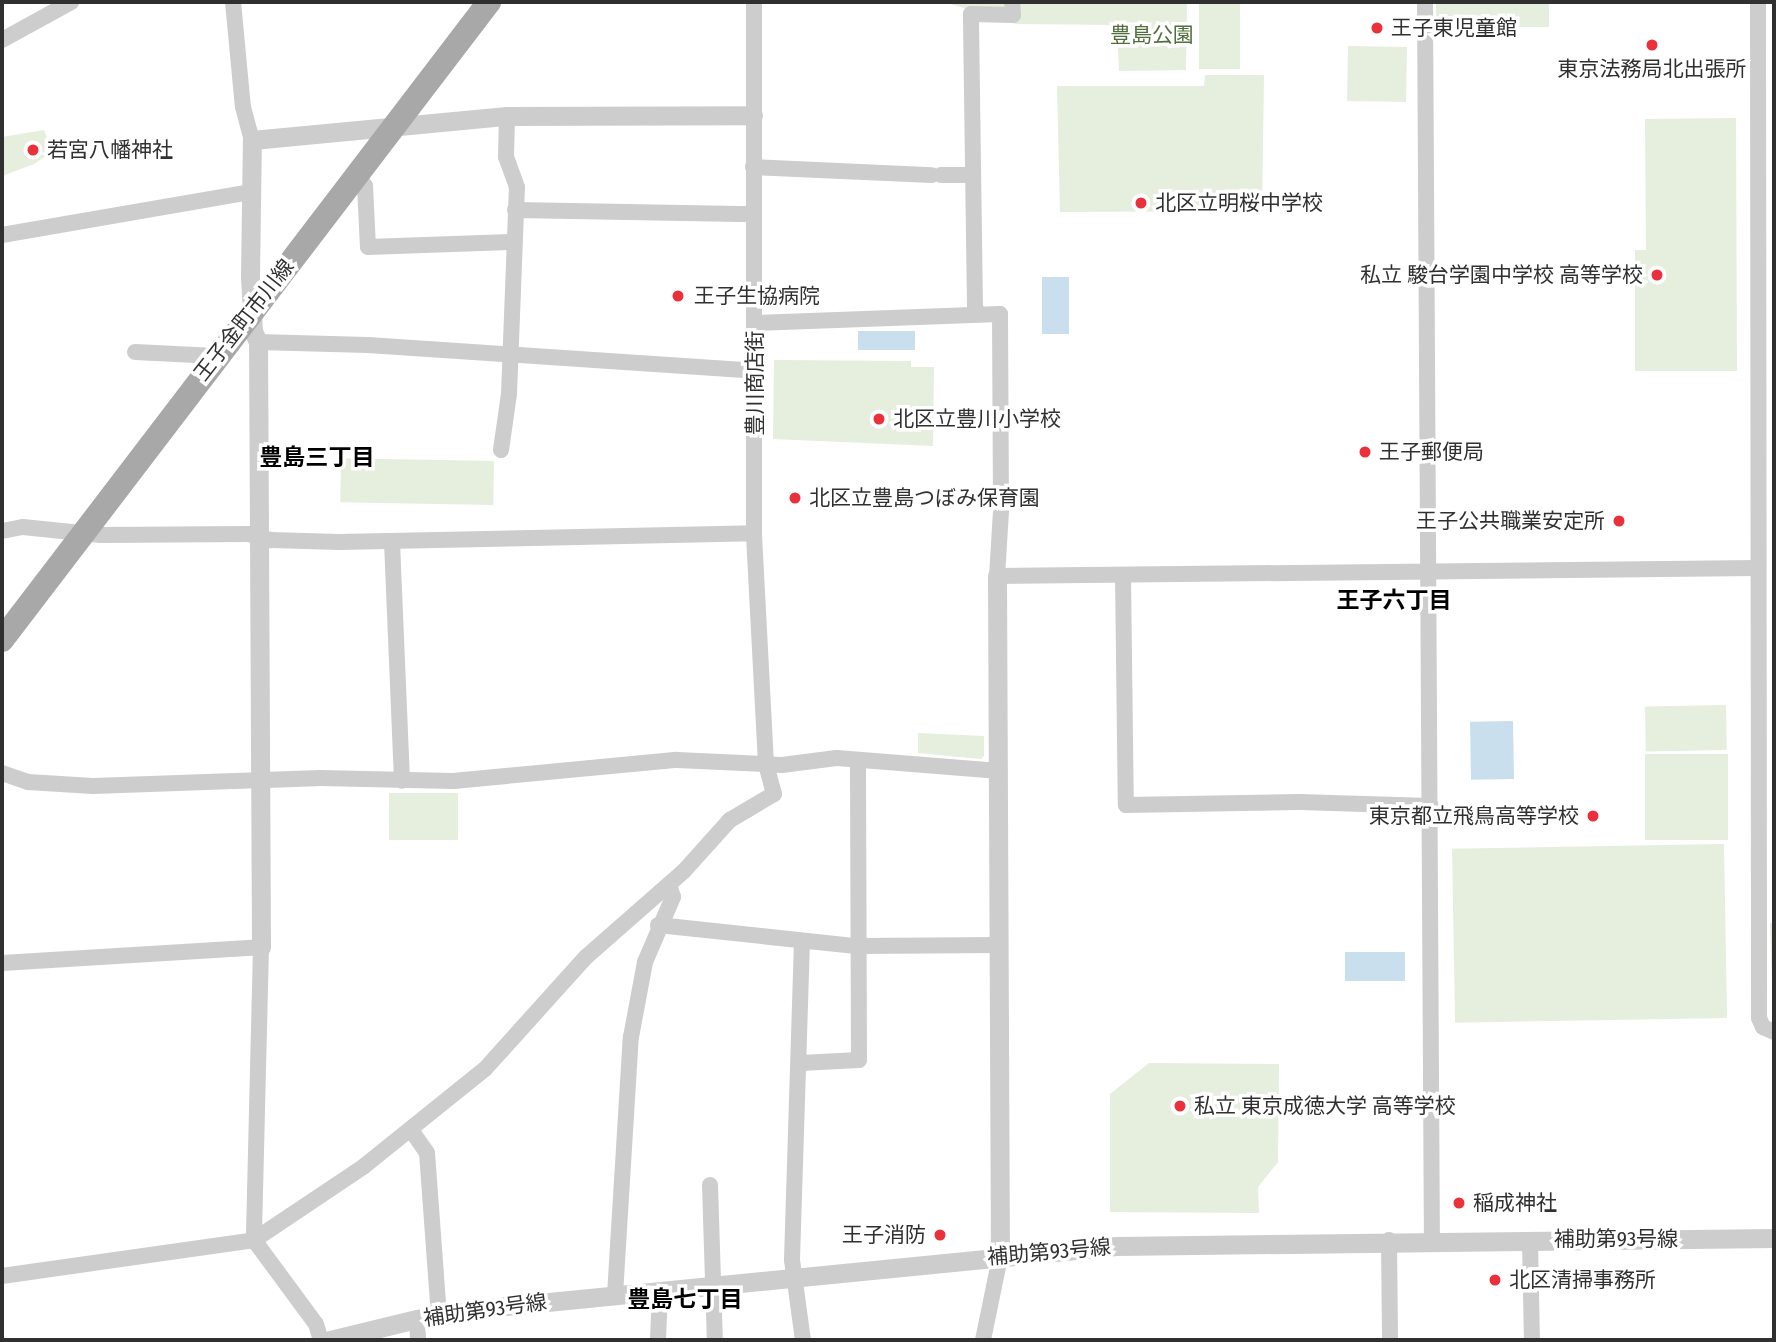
<!DOCTYPE html>
<html>
<head>
<meta charset="utf-8">
<style>
	body { margin:0 }
	#map { position:relative; width:1776px; height:1342px; overflow:hidden; background:#fff; font-family:"Fira Sans Condensed","Noto Sans JP",sans-serif }
	div>[style] { position:absolute }
	[style*='--x'] { left:calc(var(--x)*1px); top:calc(var(--y)*1px); width:calc(var(--w)*1px); rotate:calc(var(--a)*1deg) }
	.green>* { inset:0; background:#e6eede; transform-origin:0 0 }
	.water>* { inset:0; background:#cadfed; transform-origin:0 0 }
	.minor>* { height:16px; margin:-8px; padding:0 8px; transform-origin:8px; border-radius:8px; background:#cdcdcd }
	.tertiary>* { height:19px; margin:-9.5px; padding:0 9.5px; transform-origin:9.5px; border-radius:9.5px; background:#cdcdcd }
	.primary>* { height:24px; margin:-12px; padding:0 12px; transform-origin:12px; border-radius:12px; background:#a8a8a8 }
	.dots>* { width:19px; height:19px; translate:-50% -50%; box-sizing:border-box; border:4px solid #fff; border-radius:50% }
	span { translate:-50% -50%; white-space:nowrap; text-align:center; line-height:1.15; -webkit-text-stroke:7px #fff; paint-order:stroke }
	.poi-label { font-size:21px; color:#303030 }
	.left { translate:0 -50%; text-align:left }
	.right { translate:-100% -50%; text-align:right }
	.park-label { font-size:21px; color:#526e3c }
	.street-label { font-size:21px; color:#303030 }
	.neighbourhood-label { font-size:23px; color:#000; font-weight:700 }
	.frame { position:absolute; inset:0; border:4px solid #303030; pointer-events:none }
</style>
</head>
<body>
<div id="map">
	<div class="green">
		<div style="clip-path:polygon(944px 2px,1187px 2px,1186px 70px,1119px 71px,1117px 25px,1016px 24px)"></div>
		<div style="left:1199px;top:2px;width:41px;height:67px"></div>
		<div style="left:1436px;top:2px;width:113px;height:25px"></div>
		<div style="left:1348px;top:46px;width:59px;height:55px;rotate:1deg"></div>
		<div style="clip-path:polygon(1205px 75px,1264px 75px,1262px 211px,1060px 212px,1057px 86px,1204px 86px)"></div>
		<div style="clip-path:polygon(1736px 118px,1737px 371px,1635px 371px,1635px 250px,1646px 250px,1645px 119px)"></div>
		<div style="clip-path:polygon(44px 130px,52px 152px,34px 164px,2px 176px,2px 137px)"></div>
		<div style="clip-path:polygon(774px 360px,911px 361px,911px 367px,934px 367px,933px 446px,773px 439px)"></div>
		<div style="left:494px;top:461px;width:44px;height:153px;rotate:91deg"></div>
		<div style="left:1726px;top:705px;width:45px;height:81px;rotate:89deg"></div>
		<div style="clip-path:polygon(918px 733px,984px 736px,984px 756px,981px 759px,918px 753px)"></div>
		<div style="left:1728px;top:754px;width:86px;height:83px;rotate:90deg"></div>
		<div style="left:389px;top:793px;width:69px;height:47px"></div>
		<div style="left:1724px;top:844px;width:174px;height:272px;rotate:89deg"></div>
		<div style="clip-path:polygon(1770px 923px,1774px 923px,1774px 1013px,1773px 1011px)"></div>
		<div style="clip-path:polygon(1149px 1063px,1279px 1064px,1278px 1162px,1258px 1187px,1259px 1213px,1110px 1212px,1110px 1094px)"></div>
	</div>
	<div class="water">
		<div style="left:1042px;top:277px;width:27px;height:57px"></div>
		<div style="left:915px;top:331px;width:19px;height:57px;rotate:90deg"></div>
		<div style="left:1513px;top:721px;width:58px;height:43px;rotate:89deg"></div>
		<div style="left:1345px;top:952px;width:60px;height:29px"></div>
	</div>
	<div class="minor">
		<div style="--x:233;--y:2;--w:105;--a:84.6"></div>
		<div style="--x:243;--y:107;--w:34;--a:75"></div>
		<div style="--x:1425;--y:2;--w:1238;--a:89.68"></div>
		<div style="--x:1758;--y:2;--w:1016;--a:89.94"></div>
		<div style="--x:1759;--y:1018;--w:10;--a:66"></div>
		<div style="--x:1763;--y:1027;--w:12;--a:24"></div>
		<div style="--x:2;--y:40;--w:79;--a:-28.8"></div>
		<div style="--x:753;--y:167;--w:179;--a:2.6"></div>
		<div style="--x:357;--y:175;--w:14;--a:54"></div>
		<div style="--x:365;--y:186;--w:61;--a:87.2"></div>
		<div style="--x:368;--y:247;--w:146;--a:-2"></div>
		<div style="--x:941;--y:175;--w:31;--a:0"></div>
		<div style="--x:515;--y:210;--w:238;--a:1"></div>
		<div style="--x:2;--y:235;--w:253;--a:-9.8"></div>
		<div style="--x:979;--y:314;--w:7;--a:-124"></div>
		<div style="--x:975;--y:308;--w:294;--a:-90.8"></div>
		<div style="--x:971;--y:14;--w:42;--a:1.4"></div>
		<div style="--x:1013;--y:15;--w:13;--a:-94"></div>
		<div style="--x:755;--y:323;--w:245;--a:-2.1"></div>
		<div style="--x:1000;--y:314;--w:197;--a:89.7"></div>
		<div style="--x:1001;--y:511;--w:65;--a:93.5"></div>
		<div style="--x:997;--y:576;--w:760;--a:-0.6"></div>
		<div style="--x:258;--y:342;--w:110;--a:1.6"></div>
		<div style="--x:368;--y:345;--w:388;--a:3.8"></div>
		<div style="--x:135;--y:352;--w:81;--a:2.8"></div>
		<div style="--x:501;--y:450;--w:57;--a:-81.9"></div>
		<div style="--x:509;--y:394;--w:207;--a:-87.8"></div>
		<div style="--x:517;--y:187;--w:32;--a:-110"></div>
		<div style="--x:506;--y:157;--w:41;--a:-88.6"></div>
		<div style="--x:2;--y:531;--w:21;--a:-11"></div>
		<div style="--x:23;--y:527;--w:78;--a:5.9"></div>
		<div style="--x:101;--y:535;--w:147;--a:-0.4"></div>
		<div style="--x:248;--y:534;--w:24;--a:15"></div>
		<div style="--x:271;--y:540;--w:68;--a:1.7"></div>
		<div style="--x:339;--y:542;--w:415;--a:-1.2"></div>
		<div style="--x:392;--y:542;--w:239;--a:87.6"></div>
		<div style="--x:1123;--y:575;--w:230;--a:89.3"></div>
		<div style="--x:1126;--y:805;--w:173;--a:-1"></div>
		<div style="--x:1299;--y:802;--w:132;--a:1.7"></div>
		<div style="--x:2;--y:773;--w:28;--a:19"></div>
		<div style="--x:28;--y:782;--w:65;--a:3.5"></div>
		<div style="--x:93;--y:786;--w:228;--a:-2"></div>
		<div style="--x:321;--y:778;--w:132;--a:1.3"></div>
		<div style="--x:453;--y:781;--w:225;--a:-5.4"></div>
		<div style="--x:677;--y:760;--w:105;--a:2.7"></div>
		<div style="--x:782;--y:765;--w:55;--a:-7.3"></div>
		<div style="--x:837;--y:758;--w:163;--a:4.6"></div>
		<div style="--x:658;--y:925;--w:199;--a:6.1"></div>
		<div style="--x:856;--y:946;--w:144;--a:-0.4"></div>
		<div style="--x:802;--y:941;--w:319;--a:91.8"></div>
		<div style="--x:792;--y:1260;--w:81;--a:82.2"></div>
		<div style="--x:2;--y:963;--w:259;--a:-3.5"></div>
		<div style="--x:261;--y:947;--w:293;--a:91.4"></div>
		<div style="--x:801;--y:1063;--w:58;--a:-3"></div>
		<div style="--x:859;--y:1060;--w:300;--a:-90.2"></div>
		<div style="--x:411;--y:1130;--w:28;--a:55"></div>
		<div style="--x:427;--y:1153;--w:163;--a:85.8"></div>
		<div style="--x:710;--y:1185;--w:155;--a:88.2"></div>
		<div style="--x:254;--y:1240;--w:104;--a:53.6"></div>
		<div style="--x:316;--y:1324;--w:17;--a:73"></div>
		<div style="--x:1389;--y:1240;--w:100;--a:89.4"></div>
		<div style="--x:1530;--y:1240;--w:100;--a:88.9"></div>
		<div style="--x:2;--y:1276;--w:255;--a:-8.1"></div>
		<div style="--x:254;--y:1240;--w:131;--a:-33.8"></div>
		<div style="--x:363;--y:1167;--w:156;--a:-38.8"></div>
		<div style="--x:485;--y:1069;--w:151;--a:-48"></div>
		<div style="--x:586;--y:957;--w:130;--a:-41.3"></div>
		<div style="--x:684;--y:871;--w:69;--a:-48"></div>
		<div style="--x:730;--y:820;--w:51;--a:-30.6"></div>
		<div style="--x:774;--y:794;--w:31;--a:-105"></div>
		<div style="--x:766;--y:764;--w:231;--a:-93"></div>
		<div style="--x:754;--y:533;--w:531;--a:-90"></div>
		<div style="--x:615;--y:1295;--w:258;--a:-86.5"></div>
		<div style="--x:631;--y:1037;--w:76;--a:-79.4"></div>
		<div style="--x:645;--y:962;--w:71;--a:-66.7"></div>
		<div style="--x:673;--y:897;--w:13;--a:-108"></div>
		<div style="--x:417;--y:1319;--w:21;--a:87"></div>
		<div style="--x:658;--y:1340;--w:50;--a:-87.7"></div>
		<div style="--x:983;--y:1340;--w:85;--a:-78.4"></div>
	</div>
	<div class="tertiary">
		<div style="--x:997;--y:576;--w:681;--a:89.75"></div>
		<div style="--x:261;--y:947;--w:605;--a:-90.28"></div>
		<div style="--x:258;--y:342;--w:12;--a:-114"></div>
		<div style="--x:253;--y:331;--w:54;--a:-93.2"></div>
		<div style="--x:250;--y:277;--w:137;--a:-89.2"></div>
		<div style="--x:252;--y:140;--w:256;--a:-5.4"></div>
		<div style="--x:507;--y:116;--w:246;--a:-0.2"></div>
		<div style="--x:330;--y:1340;--w:89;--a:-13.6"></div>
		<div style="--x:417;--y:1319;--w:81;--a:-8.5"></div>
		<div style="--x:497;--y:1307;--w:622;--a:-5.63"></div>
		<div style="--x:1116;--y:1246;--w:658;--a:-0.7"></div>
	</div>
	<div class="primary">
		<div style="--x:2;--y:640;--w:803;--a:-52.64"></div>
	</div>
	<div class="dots">
		<div style="left:1377px;top:28px;background:#ea303a"></div>
		<div style="left:1652px;top:45px;background:#ea303a"></div>
		<div style="left:33px;top:150px;background:#ea303a"></div>
		<div style="left:1141px;top:203px;background:#ea303a"></div>
		<div style="left:1657px;top:275px;background:#ea303a"></div>
		<div style="left:678px;top:296px;background:#ea303a"></div>
		<div style="left:879px;top:419px;background:#ea303a"></div>
		<div style="left:1365px;top:452px;background:#ea303a"></div>
		<div style="left:795px;top:498px;background:#ea303a"></div>
		<div style="left:1619px;top:521px;background:#ea303a"></div>
		<div style="left:1593px;top:816px;background:#ea303a"></div>
		<div style="left:1180px;top:1106px;background:#ea303a"></div>
		<div style="left:1459px;top:1203px;background:#ea303a"></div>
		<div style="left:940px;top:1235px;background:#ea303a"></div>
		<div style="left:1495px;top:1280px;background:#ea303a"></div>
	</div>
	<div class="poi-label">
		<span class="left" style="left:1391px;top:28px">王子東児童館</span>
		<span style="left:1652px;top:69px">東京法務局北出張所</span>
		<span class="left" style="left:47px;top:150px">若宮八幡神社</span>
		<span class="left" style="left:1155px;top:203px">北区立明桜中学校</span>
		<span class="right" style="left:1643px;top:275px">私立 駿台学園中学校 高等学校</span>
		<span class="left" style="left:694px;top:296px">王子生協病院</span>
		<span class="left" style="left:893px;top:419px">北区立豊川小学校</span>
		<span class="left" style="left:1379px;top:452px">王子郵便局</span>
		<span class="left" style="left:809px;top:498px">北区立豊島つぼみ保育園</span>
		<span class="right" style="left:1605px;top:521px">王子公共職業安定所</span>
		<span class="right" style="left:1579px;top:816px">東京都立飛鳥高等学校</span>
		<span class="left" style="left:1194px;top:1106px">私立 東京成徳大学 高等学校</span>
		<span class="left" style="left:1473px;top:1203px">稲成神社</span>
		<span class="right" style="left:926px;top:1235px">王子消防</span>
		<span class="left" style="left:1509px;top:1280px">北区清掃事務所</span>
	</div>
	<div class="park-label">
		<span style="left:1152px;top:35px">豊島公園</span>
	</div>
	<div class="street-label">
		<span style="left:244px;top:320px;rotate:-52deg">王子金町市川線</span>
		<span style="left:755px;top:383px;rotate:-90deg">豊川商店街</span>
		<span style="left:1616px;top:1239px">補助第93号線</span>
		<span style="left:1049px;top:1252px;rotate:-5deg">補助第93号線</span>
		<span style="left:485px;top:1310px;rotate:-8deg">補助第93号線</span>
	</div>
	<div class="neighbourhood-label">
		<span style="left:317px;top:457px">豊島三丁目</span>
		<span style="left:1394px;top:600px">王子六丁目</span>
		<span style="left:685px;top:1299px">豊島七丁目</span>
	</div>
	<div class="frame"></div>
</div>
</body>
</html>
